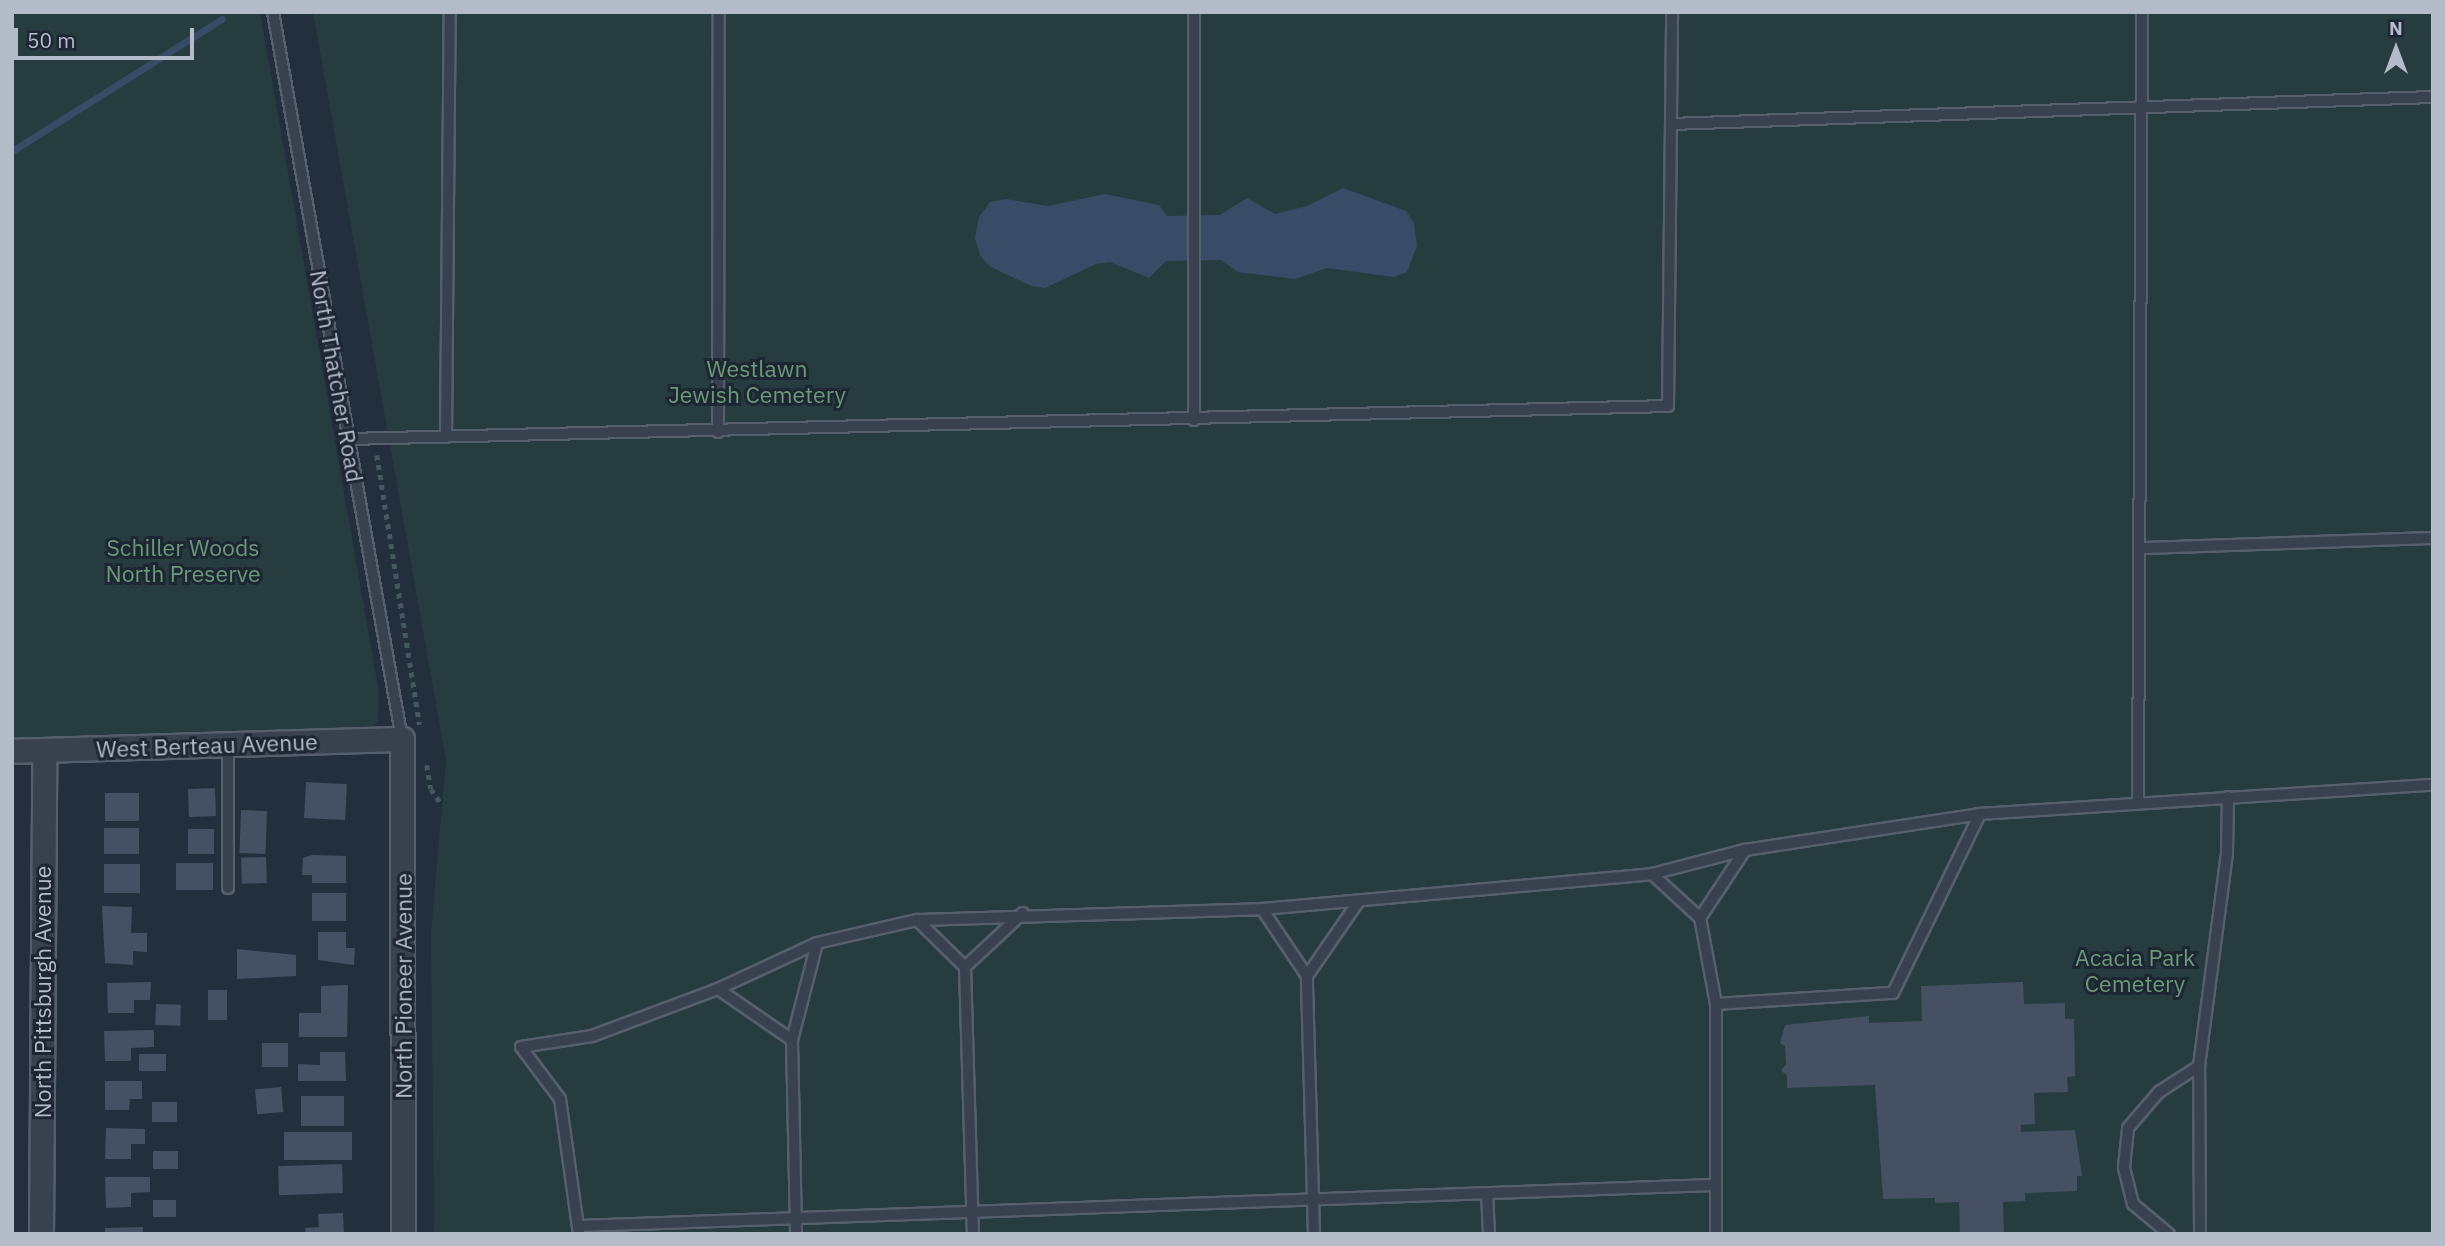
<!DOCTYPE html>
<html>
<head>
<meta charset="utf-8">
<style>
	body { margin:0 }
	#map { position:relative; width:2445px; height:1246px; overflow:hidden; background:#242f3e; font-family:"IBM Plex Sans",sans-serif }
	div>[style] { position:absolute }
	[style*='--x'] { left:calc(var(--x)*1px); top:calc(var(--y)*1px); width:calc(var(--w)*1px); rotate:calc(var(--a)*1deg) }
	.green>* { inset:0; background:#263c3f }
	.water>* { inset:0; background:#394c67 }
	.stream>* { height:7px; margin:-3.5px; padding:0 3.5px; transform-origin:3.5px; border-radius:3.5px; background:#394c67 }
	.building>* { inset:0; background:#455162; transform-origin:0 0 }
	.path>* { height:4.5px; margin-top:-2.25px; transform-origin:0; background:repeating-linear-gradient(90deg,#44595c 0 5px,transparent 0 10px) }
	.roads { filter:drop-shadow(2px 0 #565f6c) drop-shadow(-2px 0 #565f6c) drop-shadow(0 2px #565f6c) drop-shadow(0 -2px #565f6c) }
	.service>* { height:10px; margin:-5px; padding:0 5px; transform-origin:5px; border-radius:5px; background:#38414e }
	.minor>* { height:23px; margin:-11.5px; padding:0 11.5px; transform-origin:11.5px; border-radius:11.5px; background:#38414e }
	span { translate:-50% -50%; white-space:nowrap; text-align:center; line-height:1.15; -webkit-text-stroke:6px #1d2633; paint-order:stroke }
	.park-label { font-size:23px; color:#6b9a76 }
	.street-label { font-size:23px; color:#b4bcc9 }
	.frame { position:absolute; inset:0; border:14px solid #b4bcc9; pointer-events:none }
	.north { position:absolute; left:2361px; top:14px; width:70px; height:70px; -webkit-text-stroke:5px #1d2633; paint-order:stroke; rotate:0deg; font-size:19px; font-weight:700; line-height:28px; text-align:center; color:#b4bcc9 }
	.north::after { content:''; display:block; margin:auto; width:24px; height:32px; background:#b4bcc9; clip-path:polygon(50% 0,100% 100%,50% 72%,0 100%) }
	.scale { position:absolute; left:14px; top:28px; width:180px; height:32px; box-sizing:border-box; border:4px solid #b4bcc9; border-top:0; padding-left:9px; font-size:21px; line-height:24px; white-space:nowrap; color:#b4bcc9; -webkit-text-stroke:5px #1d2633; paint-order:stroke }
</style>
</head>
<body>
<div id="map">
	<div class="green">
		<div style="clip-path:polygon(12px 12px,260px 12px,379px 693px,378px 721px,372px 727px,12px 738px)"></div>
		<div style="clip-path:polygon(313px 12px,2433px 12px,2433px 1234px,434px 1234px,431px 933px,446px 760px)"></div>
	</div>
	<div class="water">
		<div style="clip-path:polygon(1343px 188px,1406px 211px,1414px 223px,1417px 246px,1407px 272px,1394px 277px,1327px 268px,1295px 279px,1238px 272px,1221px 260px,1166px 261px,1149px 278px,1110px 262px,1096px 264px,1045px 288px,1031px 286px,989px 266px,980px 255px,975px 238px,979px 217px,990px 202px,1006px 199px,1048px 206px,1105px 194px,1159px 205px,1167px 216px,1220px 215px,1247px 198px,1275px 214px,1307px 206px)"></div>
	</div>
	<div class="stream">
		<div style="--x:12;--y:151;--w:248;--a:-32.2"></div>
	</div>
	<div class="building">
		<div style="left:306px;top:782px;width:41px;height:36px;rotate:3deg"></div>
		<div style="left:215px;top:788px;width:28px;height:27px;rotate:88deg"></div>
		<div style="left:105px;top:793px;width:34px;height:28px"></div>
		<div style="left:241px;top:810px;width:26px;height:43px;rotate:2deg"></div>
		<div style="left:104px;top:828px;width:35px;height:26px"></div>
		<div style="left:188px;top:829px;width:26px;height:25px"></div>
		<div style="clip-path:polygon(312px 855px,346px 856px,346px 883px,312px 883px,312px 875px,302px 875px,303px 858px)"></div>
		<div style="left:266px;top:857px;width:26px;height:25px;rotate:88deg"></div>
		<div style="left:213px;top:863px;width:27px;height:37px;rotate:90deg"></div>
		<div style="left:104px;top:864px;width:36px;height:29px"></div>
		<div style="left:312px;top:893px;width:34px;height:28px"></div>
		<div style="clip-path:polygon(102px 906px,132px 907px,131px 933px,147px 933px,147px 952px,133px 951px,133px 965px,105px 963px)"></div>
		<div style="clip-path:polygon(318px 932px,346px 932px,346px 948px,355px 948px,354px 965px,318px 960px)"></div>
		<div style="clip-path:polygon(237px 949px,296px 955px,296px 976px,237px 979px)"></div>
		<div style="clip-path:polygon(151px 982px,150px 1000px,134px 1000px,134px 1013px,108px 1013px,107px 983px)"></div>
		<div style="clip-path:polygon(2023px 982px,2024px 1004px,2065px 1003px,2065px 1019px,2074px 1019px,2075px 1076px,2067px 1077px,2068px 1092px,2034px 1093px,2035px 1124px,2021px 1125px,2021px 1132px,2075px 1130px,2082px 1176px,2077px 1176px,2077px 1191px,2025px 1193px,2025px 1201px,2003px 1202px,2004px 1234px,1960px 1234px,1959px 1202px,1935px 1203px,1935px 1198px,1883px 1199px,1875px 1085px,1787px 1088px,1787px 1075px,1781px 1071px,1786px 1064px,1785px 1046px,1780px 1043px,1785px 1025px,1869px 1016px,1869px 1023px,1922px 1021px,1921px 986px)"></div>
		<div style="clip-path:polygon(348px 985px,347px 1037px,299px 1037px,299px 1013px,321px 1013px,321px 986px)"></div>
		<div style="left:208px;top:990px;width:19px;height:30px"></div>
		<div style="left:156px;top:1004px;width:25px;height:21px;rotate:2deg"></div>
		<div style="clip-path:polygon(154px 1030px,154px 1047px,131px 1048px,131px 1061px,105px 1061px,104px 1031px)"></div>
		<div style="left:288px;top:1043px;width:24px;height:26px;rotate:90deg"></div>
		<div style="clip-path:polygon(320px 1052px,345px 1052px,346px 1081px,298px 1081px,298px 1064px,320px 1065px)"></div>
		<div style="left:139px;top:1054px;width:27px;height:17px"></div>
		<div style="clip-path:polygon(105px 1081px,142px 1081px,142px 1099px,130px 1099px,129px 1110px,105px 1110px)"></div>
		<div style="left:281px;top:1087px;width:25px;height:26px;rotate:85deg"></div>
		<div style="left:301px;top:1096px;width:43px;height:30px"></div>
		<div style="left:177px;top:1102px;width:20px;height:25px;rotate:90deg"></div>
		<div style="clip-path:polygon(106px 1128px,145px 1129px,145px 1144px,131px 1144px,131px 1159px,105px 1159px)"></div>
		<div style="left:284px;top:1132px;width:68px;height:28px"></div>
		<div style="left:153px;top:1151px;width:25px;height:18px"></div>
		<div style="left:342px;top:1164px;width:29px;height:64px;rotate:88deg"></div>
		<div style="clip-path:polygon(105px 1177px,150px 1177px,150px 1192px,131px 1193px,131px 1207px,106px 1208px)"></div>
		<div style="left:153px;top:1200px;width:23px;height:17px"></div>
		<div style="clip-path:polygon(343px 1213px,344px 1234px,306px 1234px,305px 1228px,319px 1227px,318px 1214px)"></div>
		<div style="clip-path:polygon(143px 1227px,143px 1234px,105px 1234px,105px 1228px)"></div>
	</div>
	<div class="path">
		<div style="--x:377;--y:455;--w:273;--a:81"></div>
		<div style="--x:427;--y:765;--w:24;--a:81"></div>
		<div style="--x:431;--y:789;--w:19;--a:55"></div>
	</div>
	<div class="roads">
		<div class="service">
			<div style="--x:273;--y:12;--w:738;--a:79.94"></div>
			<div style="--x:1671;--y:124;--w:762;--a:-2.03"></div>
			<div style="--x:1194;--y:420;--w:408;--a:-90"></div>
			<div style="--x:718;--y:432;--w:420;--a:-89.9"></div>
			<div style="--x:446;--y:437;--w:425;--a:-89.5"></div>
			<div style="--x:348;--y:439;--w:1320;--a:-1.43"></div>
			<div style="--x:1668;--y:406;--w:394;--a:-89.4"></div>
			<div style="--x:2143;--y:548;--w:290;--a:-2"></div>
			<div style="--x:228;--y:745;--w:143;--a:90"></div>
			<div style="--x:2138;--y:801;--w:789;--a:-89.71"></div>
			<div style="--x:1652;--y:874;--w:65;--a:42.5"></div>
			<div style="--x:1262;--y:909;--w:81;--a:56.1"></div>
			<div style="--x:917;--y:920;--w:67;--a:44.4"></div>
			<div style="--x:965;--y:967;--w:267;--a:88.3"></div>
			<div style="--x:965;--y:967;--w:79;--a:-43"></div>
			<div style="--x:718;--y:989;--w:90;--a:34.6"></div>
			<div style="--x:792;--y:1040;--w:194;--a:88.8"></div>
			<div style="--x:1716;--y:1004;--w:177;--a:-3.6"></div>
			<div style="--x:1893;--y:993;--w:199;--a:-64.1"></div>
			<div style="--x:792;--y:1040;--w:100;--a:-75.5"></div>
			<div style="--x:1487;--y:1193;--w:41;--a:87.2"></div>
			<div style="--x:579;--y:1226;--w:1135;--a:-2.07"></div>
			<div style="--x:579;--y:1234;--w:136;--a:-98"></div>
			<div style="--x:560;--y:1099;--w:65;--a:-126.9"></div>
			<div style="--x:521;--y:1047;--w:72;--a:-8.8"></div>
			<div style="--x:592;--y:1036;--w:134;--a:-20.5"></div>
			<div style="--x:718;--y:989;--w:109;--a:-24.9"></div>
			<div style="--x:817;--y:943;--w:103;--a:-13"></div>
			<div style="--x:917;--y:920;--w:345;--a:-1.8"></div>
			<div style="--x:1262;--y:909;--w:392;--a:-5.1"></div>
			<div style="--x:1652;--y:874;--w:96;--a:-14.5"></div>
			<div style="--x:1745;--y:850;--w:238;--a:-8.7"></div>
			<div style="--x:1980;--y:814;--w:454;--a:-3.7"></div>
			<div style="--x:1314;--y:1234;--w:258;--a:-91.6"></div>
			<div style="--x:1307;--y:976;--w:90;--a:-55.4"></div>
			<div style="--x:1716;--y:1234;--w:230;--a:-90"></div>
			<div style="--x:1716;--y:1004;--w:87;--a:-100.5"></div>
			<div style="--x:1700;--y:918;--w:82;--a:-56.5"></div>
			<div style="--x:2169;--y:1234;--w:47;--a:-140.2"></div>
			<div style="--x:2133;--y:1204;--w:38;--a:-104"></div>
			<div style="--x:2124;--y:1167;--w:39;--a:-84"></div>
			<div style="--x:2128;--y:1128;--w:48;--a:-49.3"></div>
			<div style="--x:2159;--y:1092;--w:48;--a:-33"></div>
			<div style="--x:2200;--y:1234;--w:168;--a:-90.3"></div>
			<div style="--x:2199;--y:1066;--w:215;--a:-82.5"></div>
			<div style="--x:2227;--y:853;--w:56;--a:-89"></div>
		</div>
		<div class="minor">
			<div style="--x:12;--y:751;--w:390;--a:-1.8"></div>
			<div style="--x:402;--y:739;--w:495;--a:89.9"></div>
			<div style="--x:41;--y:1234;--w:483;--a:-89.6"></div>
		</div>
	</div>
	<div class="park-label">
		<span style="left:757px;top:381px">Westlawn<br>Jewish Cemetery</span>
		<span style="left:183px;top:560px">Schiller Woods<br>North Preserve</span>
		<span style="left:2135px;top:970px">Acacia Park<br>Cemetery</span>
	</div>
	<div class="street-label">
		<span style="left:337px;top:376px;rotate:80deg">North Thatcher Road</span>
		<span style="left:207px;top:745px;rotate:-2deg">West Berteau Avenue</span>
		<span style="left:403px;top:986px;rotate:-90deg">North Pioneer Avenue</span>
		<span style="left:42px;top:992px;rotate:-90deg">North Pittsburgh Avenue</span>
	</div>
	<div class="frame"></div>
	<div class="north">N</div>
	<div class="scale">50 m</div>
</div>
</body>
</html>
